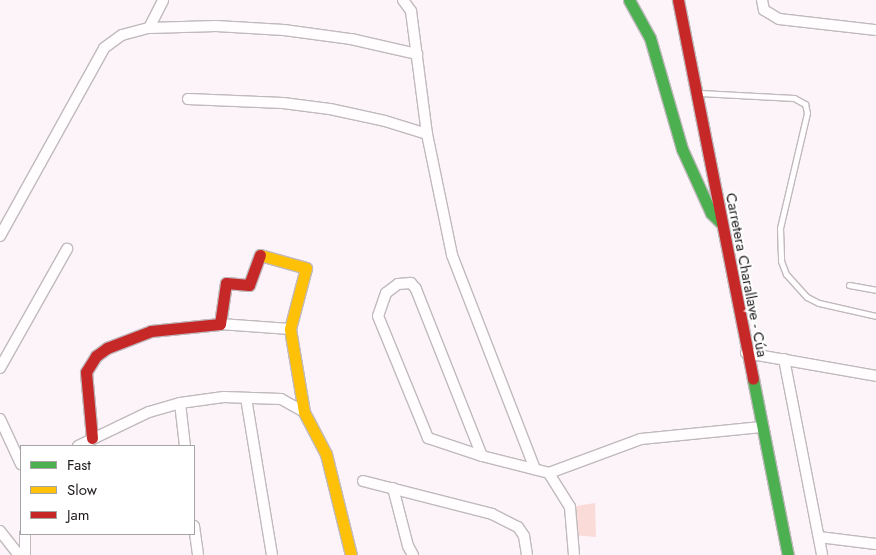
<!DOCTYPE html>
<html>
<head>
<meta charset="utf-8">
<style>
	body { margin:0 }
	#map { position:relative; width:876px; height:555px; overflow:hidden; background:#fcf4f8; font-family:Jost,sans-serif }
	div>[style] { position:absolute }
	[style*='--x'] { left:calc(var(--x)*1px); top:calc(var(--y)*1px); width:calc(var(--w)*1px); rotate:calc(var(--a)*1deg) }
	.green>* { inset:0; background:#fbdbd8 }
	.roads { filter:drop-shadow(1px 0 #c0b9bd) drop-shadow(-1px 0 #c0b9bd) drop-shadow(0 1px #c0b9bd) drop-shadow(0 -1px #c0b9bd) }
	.lane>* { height:5px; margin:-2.5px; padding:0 2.5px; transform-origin:2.5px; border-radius:2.5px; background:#fffdfe }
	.street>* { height:10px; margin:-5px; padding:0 5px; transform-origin:5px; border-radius:5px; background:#fffdfe }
	.fast>* { height:11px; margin:-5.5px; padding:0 5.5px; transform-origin:5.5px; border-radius:5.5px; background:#4caf50 }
	.slow>* { height:11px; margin:-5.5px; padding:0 5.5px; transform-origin:5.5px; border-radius:5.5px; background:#ffc107 }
	.jam>* { height:11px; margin:-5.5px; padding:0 5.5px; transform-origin:5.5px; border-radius:5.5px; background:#c62828 }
	span { translate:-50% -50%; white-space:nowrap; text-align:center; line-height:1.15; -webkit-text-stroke:4px #fff; paint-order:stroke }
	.street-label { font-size:15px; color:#1f1b1d }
	.legend { position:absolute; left:20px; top:445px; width:175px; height:90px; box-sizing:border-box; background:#fff; border:1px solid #a5a4a5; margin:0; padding:6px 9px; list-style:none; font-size:15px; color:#1f1b1d }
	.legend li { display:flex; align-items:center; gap:10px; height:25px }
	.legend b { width:25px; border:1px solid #a5a4a5 }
</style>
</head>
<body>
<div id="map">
	<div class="green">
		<div style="clip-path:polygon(595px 503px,596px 537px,572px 535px,570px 507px)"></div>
	</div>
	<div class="roads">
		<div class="lane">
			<div style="--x:700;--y:93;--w:94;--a:3"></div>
			<div style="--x:794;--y:98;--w:13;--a:29"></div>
			<div style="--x:805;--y:104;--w:9;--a:77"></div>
			<div style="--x:807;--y:113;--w:118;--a:103.2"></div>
			<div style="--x:780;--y:228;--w:33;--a:88"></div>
			<div style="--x:781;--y:261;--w:14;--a:69"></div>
			<div style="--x:786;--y:274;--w:31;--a:48"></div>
			<div style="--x:807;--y:297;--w:13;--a:27"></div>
			<div style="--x:819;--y:303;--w:58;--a:12.8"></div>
			<div style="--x:849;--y:285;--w:27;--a:10"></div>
		</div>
		<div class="street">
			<div style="--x:403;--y:0;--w:14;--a:54"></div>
			<div style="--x:411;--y:11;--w:124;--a:82.6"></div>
			<div style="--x:427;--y:134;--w:124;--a:78.3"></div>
			<div style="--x:452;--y:255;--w:230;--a:68.8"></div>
			<div style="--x:762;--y:0;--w:10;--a:79"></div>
			<div style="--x:764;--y:10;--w:17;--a:31"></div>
			<div style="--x:779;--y:19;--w:98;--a:6.5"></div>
			<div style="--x:149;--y:28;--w:67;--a:-1.7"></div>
			<div style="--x:216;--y:26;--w:68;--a:3.4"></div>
			<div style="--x:284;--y:30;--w:68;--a:7.7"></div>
			<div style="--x:351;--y:39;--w:68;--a:12.8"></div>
			<div style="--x:188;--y:99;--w:95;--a:2.4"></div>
			<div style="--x:283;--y:103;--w:47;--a:7.3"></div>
			<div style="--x:330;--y:109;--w:56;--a:12.3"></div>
			<div style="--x:385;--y:121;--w:44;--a:17.2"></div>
			<div style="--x:0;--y:236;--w:215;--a:-61"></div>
			<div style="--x:104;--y:48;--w:22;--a:-36"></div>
			<div style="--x:122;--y:35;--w:28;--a:-15"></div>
			<div style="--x:149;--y:28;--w:31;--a:-63"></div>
			<div style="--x:220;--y:324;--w:70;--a:4.1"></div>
			<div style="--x:746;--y:353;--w:132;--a:10"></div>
			<div style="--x:784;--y:359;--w:200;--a:79"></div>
			<div style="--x:0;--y:368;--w:137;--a:-60.6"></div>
			<div style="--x:246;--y:398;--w:159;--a:80.6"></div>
			<div style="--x:180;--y:403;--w:43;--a:83.4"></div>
			<div style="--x:0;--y:419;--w:50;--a:65"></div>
			<div style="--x:78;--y:446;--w:79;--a:-25.6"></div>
			<div style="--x:149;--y:412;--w:32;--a:-16"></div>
			<div style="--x:180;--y:403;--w:44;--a:-7.8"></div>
			<div style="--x:224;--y:397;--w:57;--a:2"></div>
			<div style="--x:281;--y:399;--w:26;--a:29"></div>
			<div style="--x:482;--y:456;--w:180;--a:-111.6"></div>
			<div style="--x:416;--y:289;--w:8;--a:-130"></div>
			<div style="--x:411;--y:283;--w:13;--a:176"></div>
			<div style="--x:398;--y:284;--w:15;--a:143"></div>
			<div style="--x:386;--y:293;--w:24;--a:109"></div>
			<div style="--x:378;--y:316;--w:132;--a:67.7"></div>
			<div style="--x:428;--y:438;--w:57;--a:18.4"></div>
			<div style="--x:482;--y:456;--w:69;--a:14.2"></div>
			<div style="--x:363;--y:481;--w:133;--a:14.3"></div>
			<div style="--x:492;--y:514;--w:29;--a:27"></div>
			<div style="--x:518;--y:527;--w:11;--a:56"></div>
			<div style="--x:524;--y:536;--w:19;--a:81"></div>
			<div style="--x:393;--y:488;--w:60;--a:75.5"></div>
			<div style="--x:408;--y:546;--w:10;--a:61"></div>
			<div style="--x:194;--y:526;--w:29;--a:82"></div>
			<div style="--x:0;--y:531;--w:31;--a:52"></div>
			<div style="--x:25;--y:534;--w:21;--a:90"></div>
			<div style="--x:819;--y:537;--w:57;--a:7"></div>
			<div style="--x:574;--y:555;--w:48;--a:-94.8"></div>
			<div style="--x:570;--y:507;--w:40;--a:-122"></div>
			<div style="--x:549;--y:473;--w:98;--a:-20.3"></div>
			<div style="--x:641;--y:439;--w:121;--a:-5.7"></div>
		</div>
		<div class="fast">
			<div style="--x:629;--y:0;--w:43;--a:61.1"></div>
			<div style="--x:650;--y:38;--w:116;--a:73.9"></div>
			<div style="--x:682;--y:149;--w:70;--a:65.6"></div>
			<div style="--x:711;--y:213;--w:13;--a:45"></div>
			<div style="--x:753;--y:379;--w:179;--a:78.8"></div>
		</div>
		<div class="slow">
			<div style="--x:260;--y:255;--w:48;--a:15.8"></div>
			<div style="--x:306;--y:268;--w:63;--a:104.7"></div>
			<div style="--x:290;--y:329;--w:84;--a:80.4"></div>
			<div style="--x:304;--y:412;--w:47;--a:62.4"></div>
			<div style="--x:326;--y:454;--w:104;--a:76.1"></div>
		</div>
		<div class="jam">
			<div style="--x:678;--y:0;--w:386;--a:78.8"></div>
			<div style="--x:92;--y:438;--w:66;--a:-95.2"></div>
			<div style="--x:86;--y:372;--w:19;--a:-58"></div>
			<div style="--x:96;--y:356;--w:14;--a:-36"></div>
			<div style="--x:107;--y:348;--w:47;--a:-21.1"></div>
			<div style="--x:151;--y:331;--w:69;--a:-5.8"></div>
			<div style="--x:220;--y:324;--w:41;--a:-81.7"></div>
			<div style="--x:226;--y:283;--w:23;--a:5"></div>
			<div style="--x:249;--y:285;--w:32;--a:-70"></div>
		</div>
	</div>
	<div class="street-label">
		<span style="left:746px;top:275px;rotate:79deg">Carretera Charallave - Cúa</span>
	</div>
	<ul class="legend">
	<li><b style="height:6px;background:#4caf50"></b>Fast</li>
	<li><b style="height:6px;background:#ffc107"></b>Slow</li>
	<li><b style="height:6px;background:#c62828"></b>Jam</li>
	</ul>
</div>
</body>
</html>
